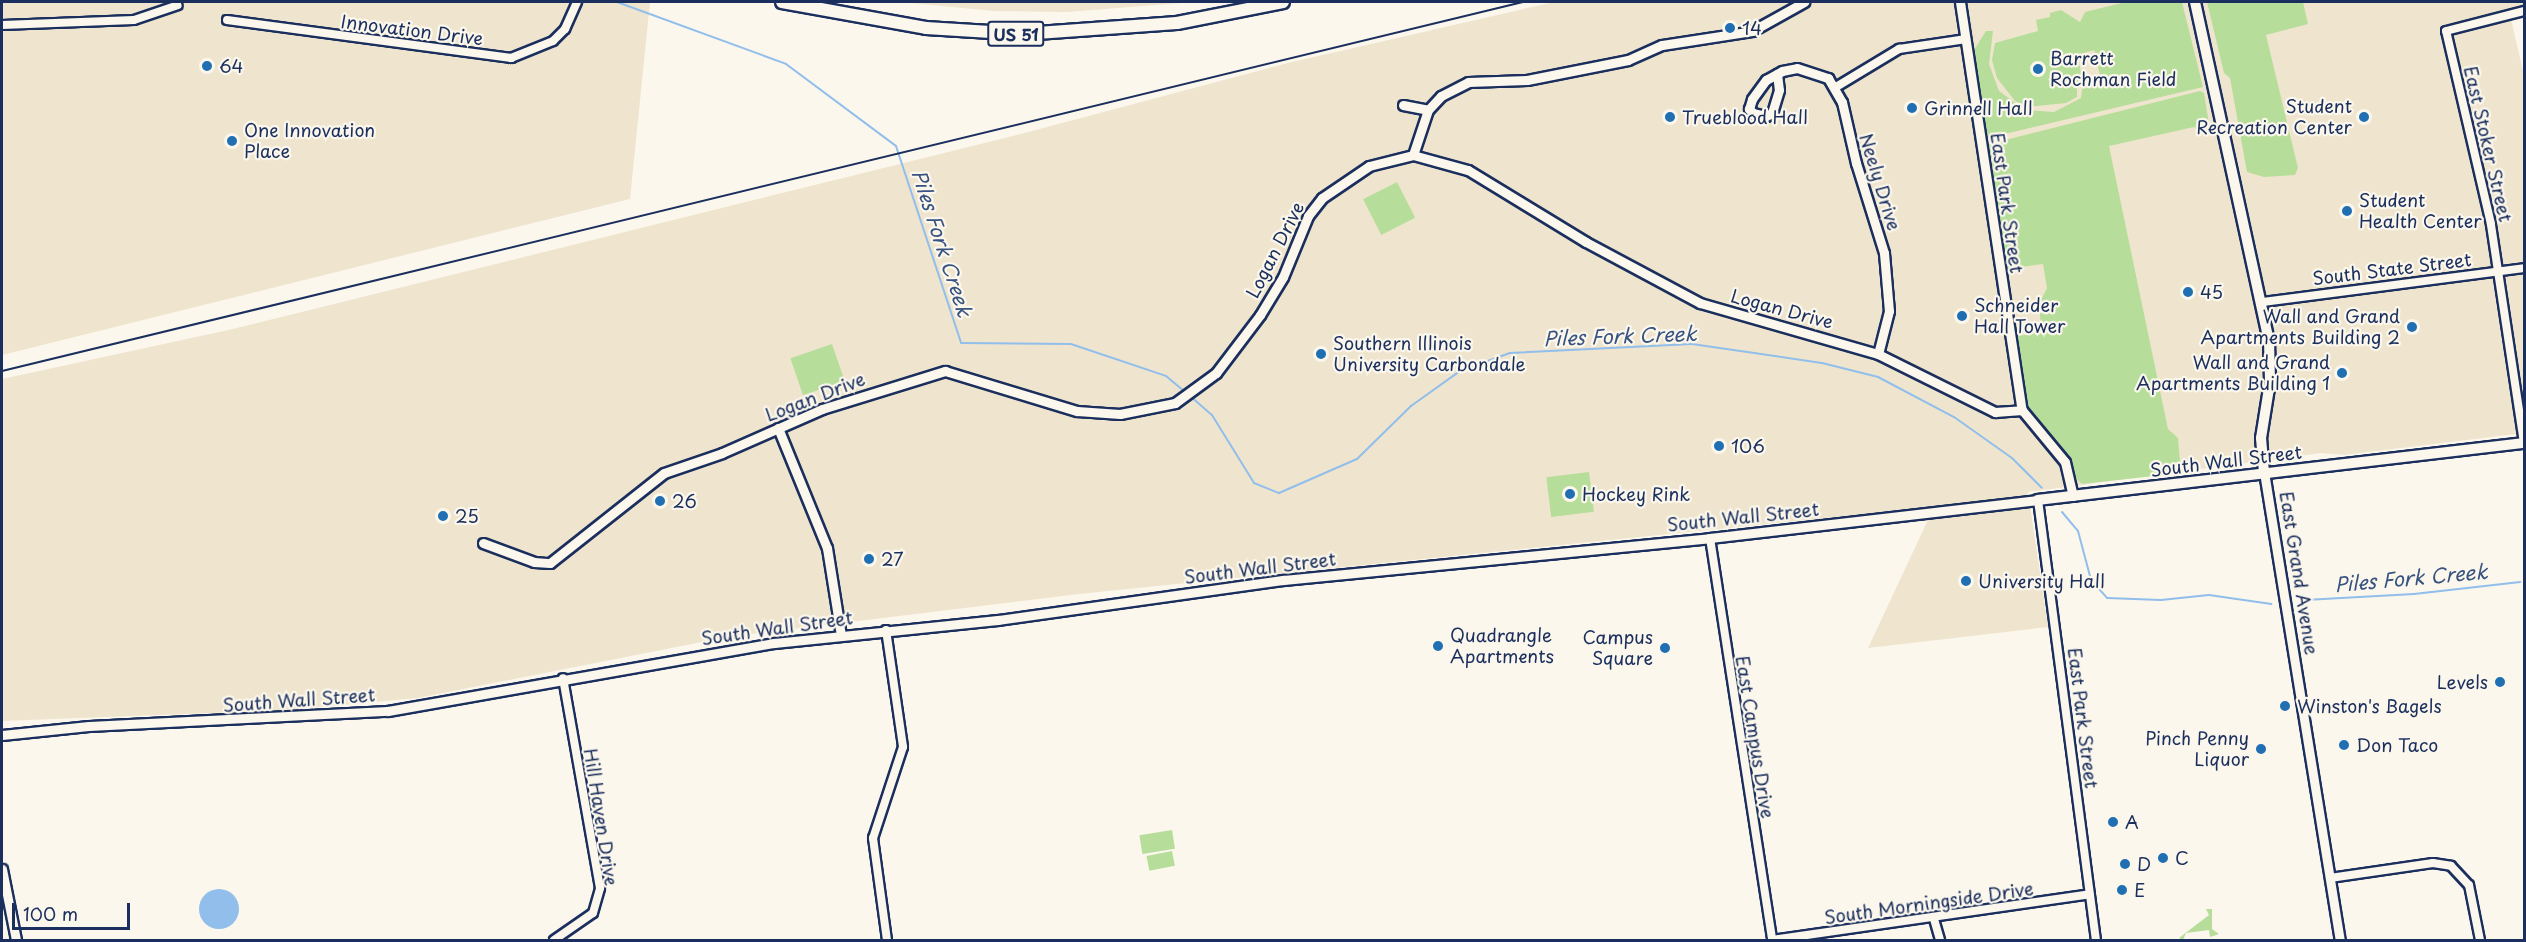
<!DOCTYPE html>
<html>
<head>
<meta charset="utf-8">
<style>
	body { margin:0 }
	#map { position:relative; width:2526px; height:942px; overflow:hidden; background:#fbf7ec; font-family:"Playpen Sans",sans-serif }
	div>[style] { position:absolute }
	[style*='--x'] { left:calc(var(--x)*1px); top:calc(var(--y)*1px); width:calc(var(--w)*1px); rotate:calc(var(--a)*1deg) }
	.built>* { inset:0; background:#efe5ce }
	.green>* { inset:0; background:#b6de9a; transform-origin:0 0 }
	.water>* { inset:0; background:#91beeb }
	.round { border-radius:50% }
	.stream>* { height:2px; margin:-1px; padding:0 1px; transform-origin:1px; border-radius:1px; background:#91beeb }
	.roads { filter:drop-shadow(2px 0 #1b2f5e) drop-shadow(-2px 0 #1b2f5e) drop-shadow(0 2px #1b2f5e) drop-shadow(0 -2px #1b2f5e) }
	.minor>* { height:8px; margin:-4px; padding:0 4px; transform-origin:4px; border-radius:4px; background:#fbf7ec }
	.tertiary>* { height:9px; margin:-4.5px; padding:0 4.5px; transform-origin:4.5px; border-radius:4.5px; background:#fbf7ec }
	.secondary>* { height:10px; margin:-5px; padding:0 5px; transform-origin:5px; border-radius:5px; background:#fbf7ec }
	.trunk>* { height:12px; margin:-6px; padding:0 6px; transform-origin:6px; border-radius:6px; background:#fbf7ec }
	.rail>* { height:2px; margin:-1px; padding:0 1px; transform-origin:1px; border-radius:1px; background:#1b2f5e }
	.dots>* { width:16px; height:16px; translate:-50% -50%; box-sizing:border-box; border:3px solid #fbf7ec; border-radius:50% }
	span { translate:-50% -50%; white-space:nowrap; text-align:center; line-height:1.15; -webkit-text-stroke:4.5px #fbf7ec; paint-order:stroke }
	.shield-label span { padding:2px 4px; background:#fbf7ec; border:2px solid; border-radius:4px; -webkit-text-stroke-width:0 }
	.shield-label { font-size:16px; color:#1b2f5e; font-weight:700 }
	.poi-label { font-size:18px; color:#1b2f5e }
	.left { translate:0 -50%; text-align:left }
	.right { translate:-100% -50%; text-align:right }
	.street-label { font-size:18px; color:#1b2f5e }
	.water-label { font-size:20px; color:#385381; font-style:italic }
	.frame { position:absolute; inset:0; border:3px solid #1b2f5e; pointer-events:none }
	.scale { position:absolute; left:12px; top:903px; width:118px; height:27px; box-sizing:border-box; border:3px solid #1b2f5e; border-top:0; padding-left:8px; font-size:18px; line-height:21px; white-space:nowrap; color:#1b2f5e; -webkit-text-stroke:4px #fbf7ec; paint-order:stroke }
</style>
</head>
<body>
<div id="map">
	<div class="built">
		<div style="clip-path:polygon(2px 2px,650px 2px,630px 199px,2px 355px)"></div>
		<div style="clip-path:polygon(901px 2px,1194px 2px,1067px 12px,993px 11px)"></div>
		<div style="clip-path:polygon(1554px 2px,2524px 2px,2524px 11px,2510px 15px,2524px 75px,2524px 433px,2344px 455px,2321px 453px,2028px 492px,2048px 627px,1868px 648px,1934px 507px,1079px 594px,727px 637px,418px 698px,286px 710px,2px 721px,2px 379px,233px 329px,1017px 135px,1292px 62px)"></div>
	</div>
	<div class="green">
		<div style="clip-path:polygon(evenodd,2126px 2px,2182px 2px,2203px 87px,1988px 138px,1972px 53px,1986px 31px,1993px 31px,1989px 64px,1999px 91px,2025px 110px,2054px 112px,2081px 98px,2083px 81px,2077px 83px,2077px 97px,2066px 103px,2028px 107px,2015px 101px,1997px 78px,1992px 60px,1995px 43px,2038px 31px,2036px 20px,2050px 17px,2050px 13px,2061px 10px,2080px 22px,2085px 12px,2126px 2px,2094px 50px,2100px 76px,2083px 80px,2077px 55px,2094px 50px)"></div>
		<div style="clip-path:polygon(2207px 2px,2303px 2px,2308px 24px,2266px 35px,2298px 168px,2295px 175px,2264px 177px,2247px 172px,2230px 78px,2224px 73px)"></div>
		<div style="clip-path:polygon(2200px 91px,2204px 93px,2210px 130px,2200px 133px,2194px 127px,2109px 146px,2168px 429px,2178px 438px,2181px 473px,2082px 484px,2075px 477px,2068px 456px,2035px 420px,2027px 405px,2016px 336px,2033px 334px,2041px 328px,2039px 304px,2047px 288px,2043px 264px,2006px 269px,1989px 144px)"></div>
		<div style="left:1397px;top:182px;width:40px;height:38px;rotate:63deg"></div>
		<div style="left:832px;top:344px;width:39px;height:44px;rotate:71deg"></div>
		<div style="left:1589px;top:472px;width:40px;height:43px;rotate:83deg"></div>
		<div style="left:1172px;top:830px;width:19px;height:33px;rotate:81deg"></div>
		<div style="left:1172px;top:851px;width:15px;height:26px;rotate:79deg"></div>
		<div style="clip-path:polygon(2206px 909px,2212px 909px,2212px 929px,2219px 934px,2210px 937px,2209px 930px,2186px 933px,2183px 940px,2179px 938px,2209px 915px)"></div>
	</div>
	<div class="water">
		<div class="round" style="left:199px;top:889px;width:40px;height:40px"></div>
	</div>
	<div class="stream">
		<div style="--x:617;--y:2;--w:180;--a:20.1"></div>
		<div style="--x:786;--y:64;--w:137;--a:36.7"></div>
		<div style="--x:896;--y:146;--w:207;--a:71.7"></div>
		<div style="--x:961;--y:343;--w:110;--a:0.5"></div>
		<div style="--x:1071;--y:344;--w:100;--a:18.6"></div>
		<div style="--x:1166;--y:376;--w:25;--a:40"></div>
		<div style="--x:1190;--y:396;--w:29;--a:41"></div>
		<div style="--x:1212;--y:415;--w:80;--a:58.3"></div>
		<div style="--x:1254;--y:483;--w:27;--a:22"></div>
		<div style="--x:1279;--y:493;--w:85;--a:-23.6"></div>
		<div style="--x:1357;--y:459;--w:76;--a:-44.5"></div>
		<div style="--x:1411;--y:406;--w:60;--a:-35.5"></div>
		<div style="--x:1460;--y:371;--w:53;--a:-19.8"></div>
		<div style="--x:1510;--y:353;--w:182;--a:-2.8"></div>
		<div style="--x:1692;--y:344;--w:131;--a:8.3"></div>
		<div style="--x:1822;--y:363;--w:58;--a:14"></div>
		<div style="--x:1878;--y:377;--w:86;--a:27.8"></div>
		<div style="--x:1954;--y:417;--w:71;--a:35.3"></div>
		<div style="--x:2012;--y:458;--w:42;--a:45"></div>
		<div style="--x:2062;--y:512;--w:25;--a:50"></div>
		<div style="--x:2078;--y:531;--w:51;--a:75.1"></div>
		<div style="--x:2091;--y:580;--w:24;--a:48"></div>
		<div style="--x:2107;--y:598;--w:54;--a:2.1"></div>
		<div style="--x:2161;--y:600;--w:48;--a:-5.9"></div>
		<div style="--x:2209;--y:595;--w:63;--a:8.3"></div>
		<div style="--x:2305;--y:600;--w:109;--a:-3.2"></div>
		<div style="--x:2414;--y:594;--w:107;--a:-6.5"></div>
	</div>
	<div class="roads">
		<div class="minor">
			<div style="--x:227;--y:20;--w:287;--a:7.6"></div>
			<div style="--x:511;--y:58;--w:45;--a:-22"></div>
			<div style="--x:553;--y:41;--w:17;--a:-45"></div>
			<div style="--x:565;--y:29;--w:30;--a:-66"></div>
			<div style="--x:2;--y:25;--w:132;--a:-2.2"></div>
			<div style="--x:134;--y:20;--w:46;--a:-18.8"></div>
			<div style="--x:1836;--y:87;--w:74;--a:-31.1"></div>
			<div style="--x:1899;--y:49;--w:68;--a:-8.5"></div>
			<div style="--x:2263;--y:302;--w:263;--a:-7.4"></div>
			<div style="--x:2524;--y:443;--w:221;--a:-98.6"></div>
			<div style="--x:2491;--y:224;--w:198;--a:-103.1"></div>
			<div style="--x:2446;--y:31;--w:81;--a:-14.4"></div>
			<div style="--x:2038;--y:500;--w:444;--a:82.5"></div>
			<div style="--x:1710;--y:538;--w:407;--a:81.2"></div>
			<div style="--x:886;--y:630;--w:118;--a:81.7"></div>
			<div style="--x:903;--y:747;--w:96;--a:108.2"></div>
			<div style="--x:873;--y:838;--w:103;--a:82.2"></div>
			<div style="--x:2330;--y:878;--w:104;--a:-8.3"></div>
			<div style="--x:2433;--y:863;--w:18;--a:9"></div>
			<div style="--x:2451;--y:866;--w:26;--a:47"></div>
			<div style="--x:2469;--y:885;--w:56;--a:78.7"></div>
			<div style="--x:1934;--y:919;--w:22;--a:74"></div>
			<div style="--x:554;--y:940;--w:47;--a:-34.7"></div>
			<div style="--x:593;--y:913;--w:26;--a:-74"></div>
			<div style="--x:600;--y:888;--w:213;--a:-100"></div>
			<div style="--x:1772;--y:940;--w:321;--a:-8.2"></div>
		</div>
		<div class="tertiary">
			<div style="--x:1960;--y:2;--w:413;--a:81.4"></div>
			<div style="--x:1777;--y:74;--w:16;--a:83"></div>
			<div style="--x:1779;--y:90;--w:24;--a:107"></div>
			<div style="--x:1772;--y:113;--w:7;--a:153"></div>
			<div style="--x:1766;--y:116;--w:13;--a:-167"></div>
			<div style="--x:1753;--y:113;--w:6;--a:-135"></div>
			<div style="--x:1749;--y:109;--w:10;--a:-73"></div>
			<div style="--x:1752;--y:99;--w:24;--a:-54"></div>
			<div style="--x:1766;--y:80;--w:18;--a:-29"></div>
			<div style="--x:1782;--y:71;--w:15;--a:-11"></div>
			<div style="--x:1797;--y:68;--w:33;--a:18"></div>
			<div style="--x:1828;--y:78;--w:28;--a:60"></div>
			<div style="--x:1842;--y:102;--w:63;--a:77.1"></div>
			<div style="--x:1856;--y:163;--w:94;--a:72.7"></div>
			<div style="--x:1884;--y:253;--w:58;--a:85.1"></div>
			<div style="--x:1889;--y:311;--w:44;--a:104.3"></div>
			<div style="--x:1403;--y:105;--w:25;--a:11"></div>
			<div style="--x:1413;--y:155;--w:47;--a:-71.6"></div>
			<div style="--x:1428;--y:110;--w:19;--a:-47"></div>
			<div style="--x:1441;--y:96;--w:30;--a:-27"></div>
			<div style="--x:1468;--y:82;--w:59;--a:-1.9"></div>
			<div style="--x:1527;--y:80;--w:103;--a:-11.2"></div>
			<div style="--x:1628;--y:60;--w:37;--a:-24"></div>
			<div style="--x:1662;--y:45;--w:91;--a:-8.8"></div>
			<div style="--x:1752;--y:31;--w:60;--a:-29.1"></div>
			<div style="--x:778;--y:428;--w:130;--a:67.8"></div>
			<div style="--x:827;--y:548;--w:88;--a:80.9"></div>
			<div style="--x:2264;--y:472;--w:474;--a:80.8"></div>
			<div style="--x:483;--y:543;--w:54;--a:20.4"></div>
			<div style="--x:534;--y:562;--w:16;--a:4"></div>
			<div style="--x:550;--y:563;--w:145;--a:-38.3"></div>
			<div style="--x:664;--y:473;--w:61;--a:-19"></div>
			<div style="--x:722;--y:453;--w:109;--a:-23.7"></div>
			<div style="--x:822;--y:409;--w:129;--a:-17.2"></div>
			<div style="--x:945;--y:371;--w:138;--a:16.9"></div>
			<div style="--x:1077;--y:411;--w:43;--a:4"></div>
			<div style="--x:1120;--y:414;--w:56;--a:-11.3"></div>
			<div style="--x:1175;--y:403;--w:51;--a:-36.2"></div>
			<div style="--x:1216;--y:373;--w:73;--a:-52.8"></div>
			<div style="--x:1260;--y:315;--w:44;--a:-58.8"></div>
			<div style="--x:1283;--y:277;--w:66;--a:-67.7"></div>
			<div style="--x:1308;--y:216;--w:23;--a:-52"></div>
			<div style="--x:1322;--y:198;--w:57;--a:-34.2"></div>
			<div style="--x:1369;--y:166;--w:45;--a:-14"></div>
			<div style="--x:1413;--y:155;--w:57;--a:15.3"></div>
			<div style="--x:1468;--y:170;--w:138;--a:31.4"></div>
			<div style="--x:1586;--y:242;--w:129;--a:28.2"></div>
			<div style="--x:1700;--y:303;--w:185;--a:16"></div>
			<div style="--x:1878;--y:354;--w:131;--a:26.4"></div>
			<div style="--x:1995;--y:412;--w:27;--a:-4"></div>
			<div style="--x:2022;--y:410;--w:67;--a:50.4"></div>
			<div style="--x:2065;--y:462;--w:35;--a:77"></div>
			<div style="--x:2;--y:735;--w:87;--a:-5.9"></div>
			<div style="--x:89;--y:726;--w:299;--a:-2.9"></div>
			<div style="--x:388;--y:711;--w:392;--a:-10"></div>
			<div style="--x:774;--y:643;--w:225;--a:-5.9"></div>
			<div style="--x:998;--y:620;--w:288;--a:-8"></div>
			<div style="--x:1283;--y:580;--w:429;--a:-5.6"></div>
			<div style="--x:1710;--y:538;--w:330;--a:-6.6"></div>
			<div style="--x:2;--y:869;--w:72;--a:78.8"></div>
		</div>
		<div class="secondary">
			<div style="--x:2195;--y:2;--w:346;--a:77.7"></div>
			<div style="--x:2269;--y:340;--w:42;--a:88.6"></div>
			<div style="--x:2270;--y:382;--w:57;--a:99.1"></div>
			<div style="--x:2261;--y:438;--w:34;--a:85"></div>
			<div style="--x:2038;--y:500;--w:489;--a:-6.7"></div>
		</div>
		<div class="trunk">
			<div style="--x:782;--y:2;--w:146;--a:10.2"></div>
			<div style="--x:926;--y:28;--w:97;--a:3.5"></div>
			<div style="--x:1023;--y:34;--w:154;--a:-4.1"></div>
			<div style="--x:1177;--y:23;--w:108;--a:-11.2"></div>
		</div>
	</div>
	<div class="rail">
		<div style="--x:2;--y:371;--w:1565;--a:-13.64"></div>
	</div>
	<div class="dots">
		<div style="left:1730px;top:28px;background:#1f6fb2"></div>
		<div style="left:207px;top:66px;background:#1f6fb2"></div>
		<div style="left:2038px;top:69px;background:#1f6fb2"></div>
		<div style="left:1912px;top:108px;background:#1f6fb2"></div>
		<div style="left:1670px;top:117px;background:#1f6fb2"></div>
		<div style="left:2364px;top:117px;background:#1f6fb2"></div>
		<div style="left:232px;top:141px;background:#1f6fb2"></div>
		<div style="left:2347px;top:211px;background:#1f6fb2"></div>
		<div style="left:2188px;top:292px;background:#1f6fb2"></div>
		<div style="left:1962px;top:316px;background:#1f6fb2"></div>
		<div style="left:2412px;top:327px;background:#1f6fb2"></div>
		<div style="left:1321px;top:354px;background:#1f6fb2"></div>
		<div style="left:2342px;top:373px;background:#1f6fb2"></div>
		<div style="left:1719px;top:446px;background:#1f6fb2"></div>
		<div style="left:1570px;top:494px;background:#1f6fb2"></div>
		<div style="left:660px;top:501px;background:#1f6fb2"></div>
		<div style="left:443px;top:516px;background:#1f6fb2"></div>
		<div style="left:869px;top:559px;background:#1f6fb2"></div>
		<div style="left:1966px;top:581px;background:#1f6fb2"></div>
		<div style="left:1438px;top:646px;background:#1f6fb2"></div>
		<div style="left:1665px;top:648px;background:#1f6fb2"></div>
		<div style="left:2500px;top:682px;background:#1f6fb2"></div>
		<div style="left:2285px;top:706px;background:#1f6fb2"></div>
		<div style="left:2344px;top:745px;background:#1f6fb2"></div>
		<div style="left:2261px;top:749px;background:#1f6fb2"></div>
		<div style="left:2113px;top:822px;background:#1f6fb2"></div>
		<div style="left:2163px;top:858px;background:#1f6fb2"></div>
		<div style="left:2125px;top:864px;background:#1f6fb2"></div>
		<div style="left:2122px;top:890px;background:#1f6fb2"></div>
	</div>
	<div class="shield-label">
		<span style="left:1016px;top:34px">US 51</span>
	</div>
	<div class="poi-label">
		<span class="left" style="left:1742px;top:28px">14</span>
		<span class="left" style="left:2050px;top:69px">Barrett<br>Rochman Field</span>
		<span class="left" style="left:219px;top:66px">64</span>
		<span class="right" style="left:2352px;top:117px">Student<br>Recreation Center</span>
		<span class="left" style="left:1924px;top:108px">Grinnell Hall</span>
		<span class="left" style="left:1682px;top:117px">Trueblood Hall</span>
		<span class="left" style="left:244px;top:141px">One Innovation<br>Place</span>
		<span class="left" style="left:2359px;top:211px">Student<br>Health Center</span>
		<span class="left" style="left:2200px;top:292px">45</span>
		<span class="left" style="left:1974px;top:316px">Schneider<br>Hall Tower</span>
		<span class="right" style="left:2400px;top:327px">Wall and Grand<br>Apartments Building 2</span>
		<span class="left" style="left:1333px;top:354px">Southern Illinois<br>University Carbondale</span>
		<span class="right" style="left:2330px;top:373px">Wall and Grand<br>Apartments Building 1</span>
		<span class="left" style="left:1731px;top:446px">106</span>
		<span class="left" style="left:1582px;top:494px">Hockey Rink</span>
		<span class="left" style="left:672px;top:501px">26</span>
		<span class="left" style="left:455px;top:516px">25</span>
		<span class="left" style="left:881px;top:559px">27</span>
		<span class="left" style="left:1978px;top:581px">University Hall</span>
		<span class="left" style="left:1450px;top:646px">Quadrangle<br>Apartments</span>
		<span class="right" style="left:1653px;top:648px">Campus<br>Square</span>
		<span class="right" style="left:2488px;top:682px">Levels</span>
		<span class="left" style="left:2297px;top:706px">Winston's Bagels</span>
		<span class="right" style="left:2249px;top:749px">Pinch Penny<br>Liquor</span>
		<span class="left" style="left:2356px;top:745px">Don Taco</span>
		<span class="left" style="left:2125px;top:822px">A</span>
		<span class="left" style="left:2175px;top:858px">C</span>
		<span class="left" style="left:2137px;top:864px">D</span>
		<span class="left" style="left:2134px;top:890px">E</span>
	</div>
	<div class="street-label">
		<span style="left:412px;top:30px;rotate:7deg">Innovation Drive</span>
		<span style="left:2488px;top:144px;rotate:77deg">East Stoker Street</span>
		<span style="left:1880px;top:182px;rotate:73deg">Neely Drive</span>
		<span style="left:2007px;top:203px;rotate:82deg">East Park Street</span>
		<span style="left:1275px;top:250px;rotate:-63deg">Logan Drive</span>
		<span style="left:2392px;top:269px;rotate:-7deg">South State Street</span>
		<span style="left:1782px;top:309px;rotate:15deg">Logan Drive</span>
		<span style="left:815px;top:397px;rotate:-21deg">Logan Drive</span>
		<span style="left:2226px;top:461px;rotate:-7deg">South Wall Street</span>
		<span style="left:1743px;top:517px;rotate:-6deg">South Wall Street</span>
		<span style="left:1260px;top:568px;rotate:-7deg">South Wall Street</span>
		<span style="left:2299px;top:573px;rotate:81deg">East Grand Avenue</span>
		<span style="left:777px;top:628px;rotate:-8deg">South Wall Street</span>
		<span style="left:299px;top:700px;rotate:-4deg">South Wall Street</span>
		<span style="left:2083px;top:718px;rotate:83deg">East Park Street</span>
		<span style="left:1755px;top:737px;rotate:81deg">East Campus Drive</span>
		<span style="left:601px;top:817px;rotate:81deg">Hill Haven Drive</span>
		<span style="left:1929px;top:903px;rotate:-8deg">South Morningside Drive</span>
	</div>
	<div class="water-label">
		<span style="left:942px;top:243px;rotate:72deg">Piles Fork Creek</span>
		<span style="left:1620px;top:336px;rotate:-2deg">Piles Fork Creek</span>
		<span style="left:2411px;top:578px;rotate:-5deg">Piles Fork Creek</span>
	</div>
	<div class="frame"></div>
	<div class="scale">100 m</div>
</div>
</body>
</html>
